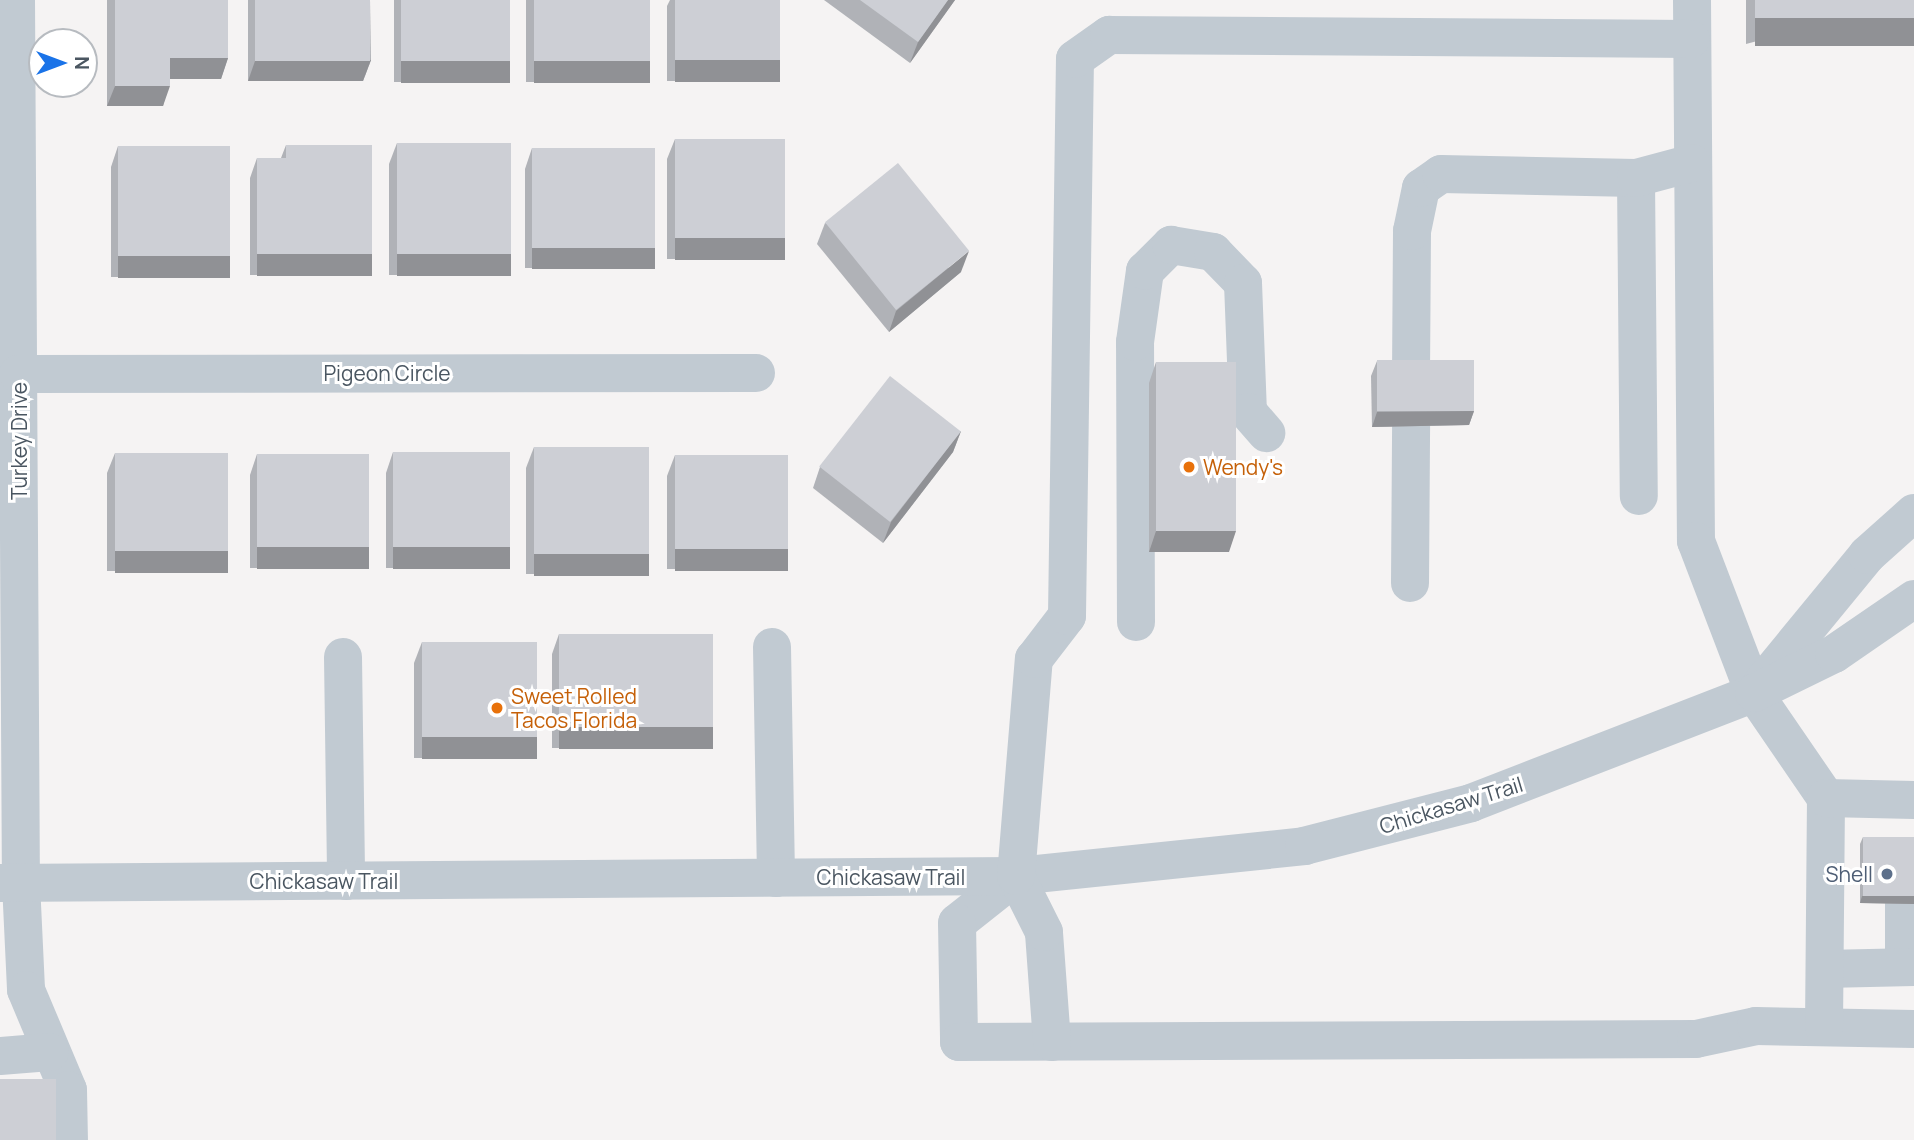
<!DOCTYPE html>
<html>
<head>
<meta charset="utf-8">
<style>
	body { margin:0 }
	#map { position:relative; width:1914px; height:1140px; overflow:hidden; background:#f5f3f3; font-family:Manrope,sans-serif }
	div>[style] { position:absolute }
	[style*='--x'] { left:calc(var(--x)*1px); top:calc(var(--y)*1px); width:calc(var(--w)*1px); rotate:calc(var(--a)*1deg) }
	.minor>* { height:38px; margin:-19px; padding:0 19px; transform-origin:19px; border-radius:19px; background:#c1cad2 }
	.wall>* { inset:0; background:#b0b2b7; transform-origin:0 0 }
	.shaded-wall>* { inset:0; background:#909195; transform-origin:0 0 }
	.building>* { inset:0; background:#cdcfd5; transform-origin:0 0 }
	.dots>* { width:19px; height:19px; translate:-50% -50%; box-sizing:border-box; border:4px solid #fff; border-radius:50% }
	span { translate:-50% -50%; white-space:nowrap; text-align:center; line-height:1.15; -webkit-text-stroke:6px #fff; paint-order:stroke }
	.street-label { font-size:21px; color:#4a5661 }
	.food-label { font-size:21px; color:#c56008 }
	.left { translate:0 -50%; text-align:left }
	.service-label { font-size:21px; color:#4e5e75 }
	.right { translate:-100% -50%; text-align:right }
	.north { position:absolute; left:28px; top:28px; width:70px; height:70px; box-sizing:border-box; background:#fff; border:2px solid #b7bbc0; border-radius:50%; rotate:90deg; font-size:19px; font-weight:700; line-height:28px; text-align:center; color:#4a5661 }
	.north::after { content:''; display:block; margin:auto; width:24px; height:32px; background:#1a73e8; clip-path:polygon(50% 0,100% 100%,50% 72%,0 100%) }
</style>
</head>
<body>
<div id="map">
	<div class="minor">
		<div style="--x:16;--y:0;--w:883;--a:89.68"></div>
		<div style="--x:21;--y:883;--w:107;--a:87.3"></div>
		<div style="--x:26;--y:990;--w:108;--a:67.2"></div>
		<div style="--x:68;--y:1090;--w:50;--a:88.9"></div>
		<div style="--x:1692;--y:0;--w:541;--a:89.58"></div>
		<div style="--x:1696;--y:541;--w:163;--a:69.1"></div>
		<div style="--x:1754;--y:693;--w:127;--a:55.6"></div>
		<div style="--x:1636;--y:178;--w:318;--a:89.5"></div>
		<div style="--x:18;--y:374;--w:738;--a:-0.08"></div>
		<div style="--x:1411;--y:375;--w:144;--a:-89.6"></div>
		<div style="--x:1412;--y:231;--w:44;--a:-78.2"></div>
		<div style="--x:1421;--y:188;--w:24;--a:-35"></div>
		<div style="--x:1441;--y:174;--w:195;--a:1.2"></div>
		<div style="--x:1636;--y:178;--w:58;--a:-15"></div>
		<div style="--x:1410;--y:583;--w:157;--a:-89.6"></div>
		<div style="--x:1136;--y:622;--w:280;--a:-90.2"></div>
		<div style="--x:1135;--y:342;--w:72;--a:-82"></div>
		<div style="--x:1145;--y:271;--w:37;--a:-45"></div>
		<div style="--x:1171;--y:245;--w:43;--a:9.5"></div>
		<div style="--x:1213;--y:252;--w:43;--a:45.9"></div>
		<div style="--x:1243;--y:283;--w:129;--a:87.8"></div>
		<div style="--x:1248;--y:412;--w:28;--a:49"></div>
		<div style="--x:772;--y:647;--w:231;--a:89"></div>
		<div style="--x:343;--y:657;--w:224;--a:89.2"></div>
		<div style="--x:1762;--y:683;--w:166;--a:-50.6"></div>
		<div style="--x:1867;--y:555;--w:63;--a:-41.8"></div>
		<div style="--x:1016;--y:876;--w:75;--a:141.5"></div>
		<div style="--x:957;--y:923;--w:119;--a:89"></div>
		<div style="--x:959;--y:1042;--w:737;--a:-0.23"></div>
		<div style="--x:1696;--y:1039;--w:61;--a:-12.2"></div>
		<div style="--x:1756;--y:1026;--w:158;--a:1.1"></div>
		<div style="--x:0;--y:883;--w:1016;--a:-0.39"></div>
		<div style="--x:1016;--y:876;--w:290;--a:-5.9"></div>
		<div style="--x:1304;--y:846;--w:172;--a:-14.4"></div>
		<div style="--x:1471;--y:803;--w:304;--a:-21.2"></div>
		<div style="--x:1754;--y:693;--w:89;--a:-26"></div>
		<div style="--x:1834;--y:654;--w:97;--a:-34.5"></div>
		<div style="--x:1904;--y:903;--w:64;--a:90"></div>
		<div style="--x:1825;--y:969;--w:89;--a:-1.3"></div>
		<div style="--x:1824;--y:1027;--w:229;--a:-89.5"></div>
		<div style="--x:1826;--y:798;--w:88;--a:1.3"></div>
		<div style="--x:1052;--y:1042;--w:110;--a:-94.2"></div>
		<div style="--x:1044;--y:932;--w:63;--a:-116.6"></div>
		<div style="--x:1016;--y:876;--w:218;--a:-85.3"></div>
		<div style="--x:1034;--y:659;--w:54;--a:-52.5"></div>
		<div style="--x:1067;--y:616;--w:557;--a:-89.18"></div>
		<div style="--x:1075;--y:59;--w:42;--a:-35.2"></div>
		<div style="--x:1109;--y:35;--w:582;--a:0.39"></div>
		<div style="--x:0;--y:1056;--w:50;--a:-4.6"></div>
	</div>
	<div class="wall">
		<div style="clip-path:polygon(107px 0,228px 0,228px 58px,221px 79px,170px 79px,163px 106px,107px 106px)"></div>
		<div style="clip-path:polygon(248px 0,370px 0,371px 60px,363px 81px,248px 81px)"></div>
		<div style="left:394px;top:0;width:116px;height:82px"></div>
		<div style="left:526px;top:0;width:124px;height:82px"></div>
		<div style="clip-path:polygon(670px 0,780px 0,773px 81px,667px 81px,667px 6px)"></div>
		<div style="clip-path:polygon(824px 0,955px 0,910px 63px)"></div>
		<div style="clip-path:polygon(1746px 0,1914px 0,1746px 44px)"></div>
		<div style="clip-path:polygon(675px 139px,777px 259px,667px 259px,667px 159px)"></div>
		<div style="clip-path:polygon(397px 143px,504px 275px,389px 275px,389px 164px)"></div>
		<div style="clip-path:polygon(286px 145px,372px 254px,365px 275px,250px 275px,250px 178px,257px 158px,281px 158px)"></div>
		<div style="clip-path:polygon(118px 146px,230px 256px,223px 277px,111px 277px,111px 167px)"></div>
		<div style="clip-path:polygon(532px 148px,648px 268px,525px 268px,525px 169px)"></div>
		<div style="clip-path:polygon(825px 223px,961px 272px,889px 332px,817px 244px)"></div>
		<div style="clip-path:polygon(1377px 361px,1474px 411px,1469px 425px,1372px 427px,1371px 376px)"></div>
		<div style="clip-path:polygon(1156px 362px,1229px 552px,1149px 552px,1149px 383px)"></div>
		<div style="clip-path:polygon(961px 431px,953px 452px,883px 543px,813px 488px,820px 467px)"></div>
		<div style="clip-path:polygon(534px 447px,642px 574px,526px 574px,526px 468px)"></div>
		<div style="clip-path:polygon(393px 452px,502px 568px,386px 568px,386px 473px)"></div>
		<div style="clip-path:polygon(115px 453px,228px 551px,221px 571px,107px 571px,107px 473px)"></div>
		<div style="clip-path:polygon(257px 454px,369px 547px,362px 568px,250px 568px,250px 475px)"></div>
		<div style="clip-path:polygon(675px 455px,781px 569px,667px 569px,667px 476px)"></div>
		<div style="clip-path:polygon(559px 634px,705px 748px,552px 748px,552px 654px)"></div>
		<div style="clip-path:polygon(422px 642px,530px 758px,414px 758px,414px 663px)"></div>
		<div style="clip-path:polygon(1863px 837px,1914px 837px,1914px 904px,1860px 903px,1860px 844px)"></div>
	</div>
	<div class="shaded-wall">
		<div style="clip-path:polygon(948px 0,955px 0,910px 63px,918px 42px)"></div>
		<div style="left:1755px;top:18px;width:159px;height:28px"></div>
		<div style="clip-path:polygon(170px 58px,228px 58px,221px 79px,163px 79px)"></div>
		<div style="clip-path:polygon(371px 60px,363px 81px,248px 81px,255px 61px)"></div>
		<div style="left:675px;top:60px;width:105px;height:22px"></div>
		<div style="left:401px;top:61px;width:109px;height:22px"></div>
		<div style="left:534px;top:61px;width:116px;height:22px"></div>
		<div style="clip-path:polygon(115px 86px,170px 86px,163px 106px,107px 106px)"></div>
		<div style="left:675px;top:238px;width:110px;height:22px"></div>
		<div style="left:532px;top:248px;width:123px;height:21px"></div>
		<div style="clip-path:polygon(969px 251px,961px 272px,889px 332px,896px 311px)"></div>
		<div style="left:257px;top:254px;width:115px;height:22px"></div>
		<div style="left:397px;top:254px;width:114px;height:22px"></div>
		<div style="left:118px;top:256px;width:112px;height:22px"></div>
		<div style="clip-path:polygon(1474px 411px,1469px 425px,1372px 427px,1377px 412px)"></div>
		<div style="clip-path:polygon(961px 431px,953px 452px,883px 543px,891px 522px)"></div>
		<div style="clip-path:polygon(1156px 531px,1236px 531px,1229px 552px,1149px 552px)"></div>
		<div style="left:257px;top:547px;width:112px;height:22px"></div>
		<div style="left:393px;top:547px;width:117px;height:22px"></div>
		<div style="left:675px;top:549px;width:113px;height:22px"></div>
		<div style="left:115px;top:551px;width:113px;height:22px"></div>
		<div style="left:534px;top:554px;width:115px;height:22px"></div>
		<div style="left:559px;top:727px;width:154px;height:22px"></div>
		<div style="left:422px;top:737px;width:115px;height:22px"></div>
		<div style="clip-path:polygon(1862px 896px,1914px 896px,1914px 904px,1860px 903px)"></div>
	</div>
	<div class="building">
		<div style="clip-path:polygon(115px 0,228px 0,228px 58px,170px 58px,170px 86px,115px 86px)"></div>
		<div style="left:255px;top:0;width:115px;height:61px"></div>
		<div style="left:401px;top:0;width:109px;height:61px"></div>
		<div style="left:534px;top:0;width:116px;height:61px"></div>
		<div style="left:675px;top:0;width:105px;height:60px"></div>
		<div style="clip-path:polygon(860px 0,948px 0,918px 42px)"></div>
		<div style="left:1755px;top:0;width:159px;height:18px"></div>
		<div style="left:675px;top:139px;width:110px;height:99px"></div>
		<div style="left:397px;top:143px;width:114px;height:111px"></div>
		<div style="clip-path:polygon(286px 145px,372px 145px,372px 254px,257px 254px,257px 158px,286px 158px)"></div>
		<div style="left:118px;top:146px;width:112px;height:110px"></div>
		<div style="left:532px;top:148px;width:123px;height:100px"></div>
		<div style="left:898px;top:163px;width:113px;height:94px;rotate:51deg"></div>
		<div style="left:1474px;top:360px;width:51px;height:97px;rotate:90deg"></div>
		<div style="left:1156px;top:362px;width:80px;height:169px"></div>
		<div style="left:890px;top:376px;width:90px;height:115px;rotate:38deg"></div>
		<div style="left:534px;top:447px;width:115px;height:107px"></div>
		<div style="left:393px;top:452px;width:117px;height:95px"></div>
		<div style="left:115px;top:453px;width:113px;height:98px"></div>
		<div style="left:257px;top:454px;width:112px;height:93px"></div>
		<div style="left:675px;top:455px;width:113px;height:94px"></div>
		<div style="left:559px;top:634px;width:154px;height:93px"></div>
		<div style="left:422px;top:642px;width:115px;height:95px"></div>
		<div style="left:1863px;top:837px;width:51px;height:59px"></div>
		<div style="left:0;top:1079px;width:56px;height:61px"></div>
	</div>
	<div class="dots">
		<div style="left:1189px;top:467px;background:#e8710a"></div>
		<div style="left:497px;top:708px;background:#e8710a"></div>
		<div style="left:1887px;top:874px;background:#5c6f8a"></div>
	</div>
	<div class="street-label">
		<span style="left:387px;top:373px">Pigeon Circle</span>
		<span style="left:19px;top:441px;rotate:-90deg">Turkey Drive</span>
		<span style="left:1451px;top:805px;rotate:-17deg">Chickasaw Trail</span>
		<span style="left:891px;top:877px">Chickasaw Trail</span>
		<span style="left:324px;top:881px">Chickasaw Trail</span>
	</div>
	<div class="food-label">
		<span class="left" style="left:1203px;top:467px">Wendy's</span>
		<span class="left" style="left:511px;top:708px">Sweet Rolled<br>Tacos Florida</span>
	</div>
	<div class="service-label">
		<span class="right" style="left:1873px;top:874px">Shell</span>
	</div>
	<div class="north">N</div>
</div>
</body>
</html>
